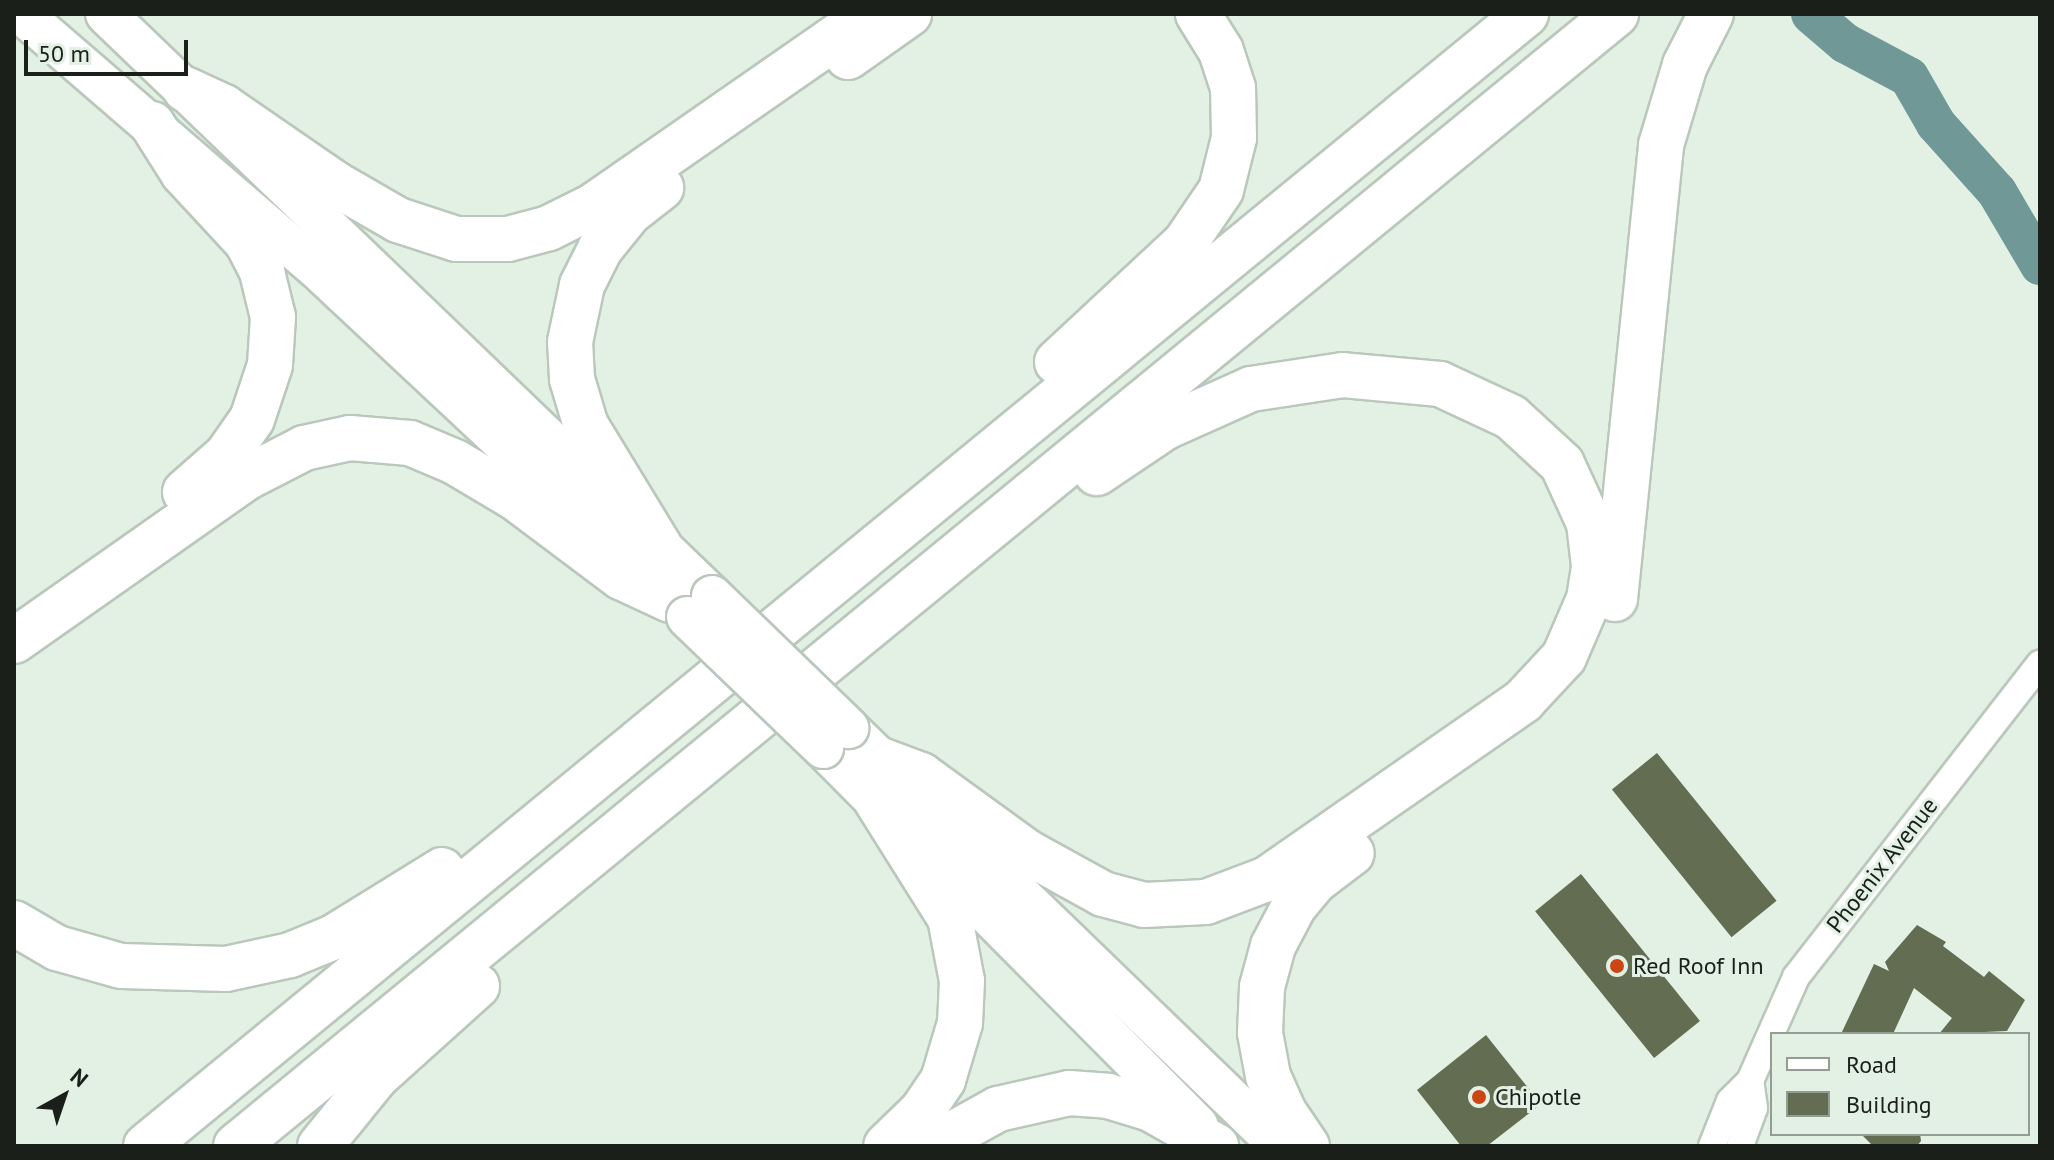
<!DOCTYPE html>
<html>
<head>
<meta charset="utf-8">
<style>
	body { margin:0 }
	#map { position:relative; width:2054px; height:1160px; overflow:hidden; background:#e3f1e4; font-family:"PT Sans",sans-serif }
	div>[style] { position:absolute }
	[style*='--x'] { left:calc(var(--x)*1px); top:calc(var(--y)*1px); width:calc(var(--w)*1px); rotate:calc(var(--a)*1deg) }
	.river>* { height:40px; margin:-20px; padding:0 20px; transform-origin:20px; border-radius:20px; background:#6f9896 }
	.building>* { inset:0; background:#626d51; transform-origin:0 0 }
	.roads { filter:drop-shadow(2px 0 #bac7bb) drop-shadow(-2px 0 #bac7bb) drop-shadow(0 2px #bac7bb) drop-shadow(0 -2px #bac7bb) }
	.street>* { height:26px; margin:-13px; padding:0 13px; transform-origin:13px; border-radius:13px; background:#fff }
	.primary>* { height:40px; margin:-20px; padding:0 20px; transform-origin:20px; border-radius:20px; background:#fff }
	.highway>* { height:44px; margin:-22px; padding:0 22px; transform-origin:22px; border-radius:22px; background:#fff }
	.bridges { filter:drop-shadow(2px 0 #bac7bb) drop-shadow(-2px 0 #bac7bb) drop-shadow(0 2px #bac7bb) drop-shadow(0 -2px #bac7bb) }
	.primary-bridge>* { height:40px; margin:-20px; padding:0 20px; transform-origin:20px; border-radius:20px; background:#fff }
	.dots>* { width:22px; height:22px; translate:-50% -50%; box-sizing:border-box; border:4px solid #e3f1e4; border-radius:50% }
	span { translate:-50% -50%; white-space:nowrap; text-align:center; line-height:1.15; -webkit-text-stroke:6px #e3f1e4; paint-order:stroke }
	.street-label { font-size:24px; color:#1a1f1a }
	.poi-label { font-size:24px; color:#1a1f1a }
	.left { translate:0 -50%; text-align:left }
	.frame { position:absolute; inset:0; border:16px solid #1a1f1a; pointer-events:none }
	.legend { position:absolute; left:1770px; top:1032px; width:260px; height:104px; box-sizing:border-box; background:#e3f1e4; border:2px solid #939d93; margin:0; padding:10px 14px; list-style:none; font-size:24px; color:#1a1f1a }
	.legend li { display:flex; align-items:center; gap:16px; height:40px }
	.legend b { width:40px; border:2px solid #939d93 }
	.north { position:absolute; left:24px; top:1056px; width:80px; height:80px; -webkit-text-stroke:6px #e3f1e4; paint-order:stroke; rotate:40deg; font-size:22px; font-weight:700; line-height:32px; text-align:center; color:#1a1f1a }
	.north::after { content:''; display:block; margin:auto; width:28px; height:36px; background:#1a1f1a; clip-path:polygon(50% 0,100% 100%,50% 72%,0 100%) }
	.scale { position:absolute; left:24px; top:40px; width:164px; height:36px; box-sizing:border-box; border:4px solid #1a1f1a; border-top:0; padding-left:10px; font-size:24px; line-height:28px; white-space:nowrap; color:#1a1f1a; -webkit-text-stroke:6px #e3f1e4; paint-order:stroke }
</style>
</head>
<body>
<div id="map">
	<div class="river">
		<div style="--x:1811;--y:14;--w:45;--a:40.5"></div>
		<div style="--x:1845;--y:43;--w:72;--a:28"></div>
		<div style="--x:1909;--y:77;--w:54;--a:60.1"></div>
		<div style="--x:1936;--y:124;--w:91;--a:48.1"></div>
		<div style="--x:1997;--y:192;--w:85;--a:59.5"></div>
	</div>
	<div class="building">
		<div style="left:1657px;top:753px;width:190px;height:58px;rotate:51deg"></div>
		<div style="left:1581px;top:874px;width:189px;height:59px;rotate:51deg"></div>
		<div style="clip-path:polygon(1917px 925px,1946px 942px,1943px 946px,1984px 977px,1989px 971px,2025px 1000px,2007px 1031px,1939px 1034px,1952px 1018px,1914px 988px,1893px 1034px,1841px 1034px,1874px 964px,1889px 971px,1885px 962px)"></div>
		<div style="clip-path:polygon(1486px 1035px,1541px 1104px,1487px 1146px,1461px 1146px,1417px 1090px)"></div>
		<div style="clip-path:polygon(1861px 1134px,1920px 1134px,1921px 1141px,1917px 1146px,1873px 1146px)"></div>
	</div>
	<div class="roads">
		<div class="street">
			<div style="--x:1712;--y:1146;--w:48;--a:-68.2"></div>
			<div style="--x:1730;--y:1101;--w:28;--a:-45"></div>
			<div style="--x:1750;--y:1081;--w:114;--a:-66.1"></div>
			<div style="--x:1796;--y:977;--w:397;--a:-52.1"></div>
			<div style="--x:1740;--y:1146;--w:40;--a:-69.8"></div>
			<div style="--x:1754;--y:1108;--w:27;--a:-98"></div>
		</div>
		<div class="primary">
			<div style="--x:22;--y:14;--w:401;--a:40.8"></div>
			<div style="--x:325;--y:276;--w:433;--a:43.1"></div>
			<div style="--x:106;--y:14;--w:840;--a:43.84"></div>
			<div style="--x:848;--y:728;--w:601;--a:44.06"></div>
			<div style="--x:823;--y:748;--w:532;--a:45.23"></div>
		</div>
		<div class="highway">
			<div style="--x:848;--y:57;--w:75;--a:-35.2"></div>
			<div style="--x:185;--y:89;--w:43;--a:24.8"></div>
			<div style="--x:224;--y:107;--w:134;--a:34.6"></div>
			<div style="--x:334;--y:183;--w:74;--a:30"></div>
			<div style="--x:398;--y:220;--w:61;--a:18.1"></div>
			<div style="--x:456;--y:239;--w:52;--a:0"></div>
			<div style="--x:508;--y:239;--w:42;--a:-15"></div>
			<div style="--x:549;--y:228;--w:49;--a:-26.6"></div>
			<div style="--x:593;--y:206;--w:336;--a:-34.8"></div>
			<div style="--x:152;--y:124;--w:58;--a:57.7"></div>
			<div style="--x:183;--y:173;--w:94;--a:47.2"></div>
			<div style="--x:247;--y:242;--w:34;--a:63"></div>
			<div style="--x:262;--y:272;--w:46;--a:76.3"></div>
			<div style="--x:273;--y:317;--w:48;--a:93.6"></div>
			<div style="--x:270;--y:365;--w:57;--a:108.4"></div>
			<div style="--x:252;--y:419;--w:44;--a:124.8"></div>
			<div style="--x:227;--y:455;--w:56;--a:138.6"></div>
			<div style="--x:1057;--y:362;--w:175;--a:-42.9"></div>
			<div style="--x:1185;--y:243;--w:64;--a:-55.8"></div>
			<div style="--x:1221;--y:190;--w:54;--a:-76"></div>
			<div style="--x:1234;--y:138;--w:50;--a:-91.1"></div>
			<div style="--x:1233;--y:88;--w:39;--a:-108"></div>
			<div style="--x:1221;--y:51;--w:44;--a:-121.9"></div>
			<div style="--x:660;--y:547;--w:142;--a:-121.4"></div>
			<div style="--x:586;--y:426;--w:49;--a:-106.6"></div>
			<div style="--x:572;--y:379;--w:37;--a:-93"></div>
			<div style="--x:570;--y:342;--w:58;--a:-78.1"></div>
			<div style="--x:582;--y:285;--w:40;--a:-63.4"></div>
			<div style="--x:600;--y:249;--w:46;--a:-51.1"></div>
			<div style="--x:629;--y:213;--w:41;--a:-38"></div>
			<div style="--x:1615;--y:599;--w:456;--a:-84.2"></div>
			<div style="--x:1661;--y:145;--w:84;--a:-73.3"></div>
			<div style="--x:1685;--y:65;--w:57;--a:-63"></div>
			<div style="--x:14;--y:641;--w:284;--a:-35.1"></div>
			<div style="--x:246;--y:478;--w:65;--a:-27.3"></div>
			<div style="--x:304;--y:448;--w:47;--a:-12.3"></div>
			<div style="--x:350;--y:438;--w:60;--a:4.8"></div>
			<div style="--x:410;--y:443;--w:49;--a:22.9"></div>
			<div style="--x:455;--y:462;--w:69;--a:30.7"></div>
			<div style="--x:514;--y:497;--w:134;--a:36.8"></div>
			<div style="--x:621;--y:577;--w:54;--a:25.1"></div>
			<div style="--x:881;--y:760;--w:43;--a:20.6"></div>
			<div style="--x:921;--y:775;--w:131;--a:36"></div>
			<div style="--x:1027;--y:852;--w:87;--a:28.9"></div>
			<div style="--x:1103;--y:894;--w:42;--a:15"></div>
			<div style="--x:1144;--y:905;--w:62;--a:-2.8"></div>
			<div style="--x:1206;--y:902;--w:65;--a:-20.7"></div>
			<div style="--x:1267;--y:879;--w:312;--a:-34.8"></div>
			<div style="--x:1523;--y:701;--w:60;--a:-47"></div>
			<div style="--x:1564;--y:657;--w:63;--a:-66.7"></div>
			<div style="--x:1589;--y:599;--w:33;--a:-81"></div>
			<div style="--x:1594;--y:566;--w:43;--a:-96.6"></div>
			<div style="--x:1589;--y:523;--w:65;--a:-114.6"></div>
			<div style="--x:1562;--y:464;--w:69;--a:-137.3"></div>
			<div style="--x:1511;--y:417;--w:78;--a:-155.1"></div>
			<div style="--x:1440;--y:384;--w:97;--a:-174.7"></div>
			<div style="--x:1343;--y:375;--w:93;--a:171.3"></div>
			<div style="--x:1251;--y:389;--w:95;--a:155.9"></div>
			<div style="--x:1164;--y:428;--w:81;--a:146.1"></div>
			<div style="--x:876;--y:800;--w:139;--a:57.9"></div>
			<div style="--x:950;--y:918;--w:64;--a:79.2"></div>
			<div style="--x:962;--y:981;--w:42;--a:92.7"></div>
			<div style="--x:960;--y:1023;--w:59;--a:106.6"></div>
			<div style="--x:943;--y:1080;--w:37;--a:124"></div>
			<div style="--x:922;--y:1111;--w:50;--a:135.8"></div>
			<div style="--x:14;--y:923;--w:50;--a:30.2"></div>
			<div style="--x:57;--y:948;--w:66;--a:15.7"></div>
			<div style="--x:121;--y:966;--w:105;--a:1.6"></div>
			<div style="--x:226;--y:969;--w:66;--a:-12.3"></div>
			<div style="--x:290;--y:955;--w:48;--a:-22.2"></div>
			<div style="--x:334;--y:937;--w:127;--a:-31.8"></div>
			<div style="--x:146;--y:1146;--w:1785;--a:-39.36"></div>
			<div style="--x:236;--y:1146;--w:1785;--a:-39.36"></div>
			<div style="--x:320;--y:1146;--w:89;--a:-50.9"></div>
			<div style="--x:376;--y:1077;--w:136;--a:-42"></div>
			<div style="--x:931;--y:1146;--w:77;--a:-28.9"></div>
			<div style="--x:998;--y:1109;--w:73;--a:-12.7"></div>
			<div style="--x:1069;--y:1093;--w:39;--a:4"></div>
			<div style="--x:1108;--y:1096;--w:45;--a:16.8"></div>
			<div style="--x:1151;--y:1109;--w:75;--a:29.6"></div>
			<div style="--x:1307;--y:1146;--w:41;--a:-124.1"></div>
			<div style="--x:1284;--y:1112;--w:39;--a:-114"></div>
			<div style="--x:1268;--y:1076;--w:44;--a:-100.5"></div>
			<div style="--x:1260;--y:1033;--w:46;--a:-87.5"></div>
			<div style="--x:1262;--y:987;--w:42;--a:-75"></div>
			<div style="--x:1273;--y:946;--w:45;--a:-62.3"></div>
			<div style="--x:1294;--y:906;--w:33;--a:-50"></div>
			<div style="--x:1315;--y:881;--w:46;--a:-37.1"></div>
		</div>
	</div>
	<div class="bridges">
		<div class="primary-bridge">
			<div style="--x:712;--y:596;--w:190;--a:44.1"></div>
			<div style="--x:687;--y:617;--w:189;--a:43.9"></div>
		</div>
	</div>
	<div class="dots">
		<div style="left:1617px;top:966px;background:#cc4514"></div>
		<div style="left:1479px;top:1097px;background:#cc4514"></div>
	</div>
	<div class="street-label">
		<span style="left:1882px;top:865px;rotate:-52deg">Phoenix Avenue</span>
	</div>
	<div class="poi-label">
		<span class="left" style="left:1633px;top:966px">Red Roof Inn</span>
		<span class="left" style="left:1495px;top:1097px">Chipotle</span>
	</div>
	<div class="frame"></div>
	<ul class="legend">
	<li><b style="height:10px;background:#fff"></b>Road</li>
	<li><b style="height:22px;background:#626d51"></b>Building</li>
	</ul>
	<div class="north">N</div>
	<div class="scale">50 m</div>
</div>
</body>
</html>
